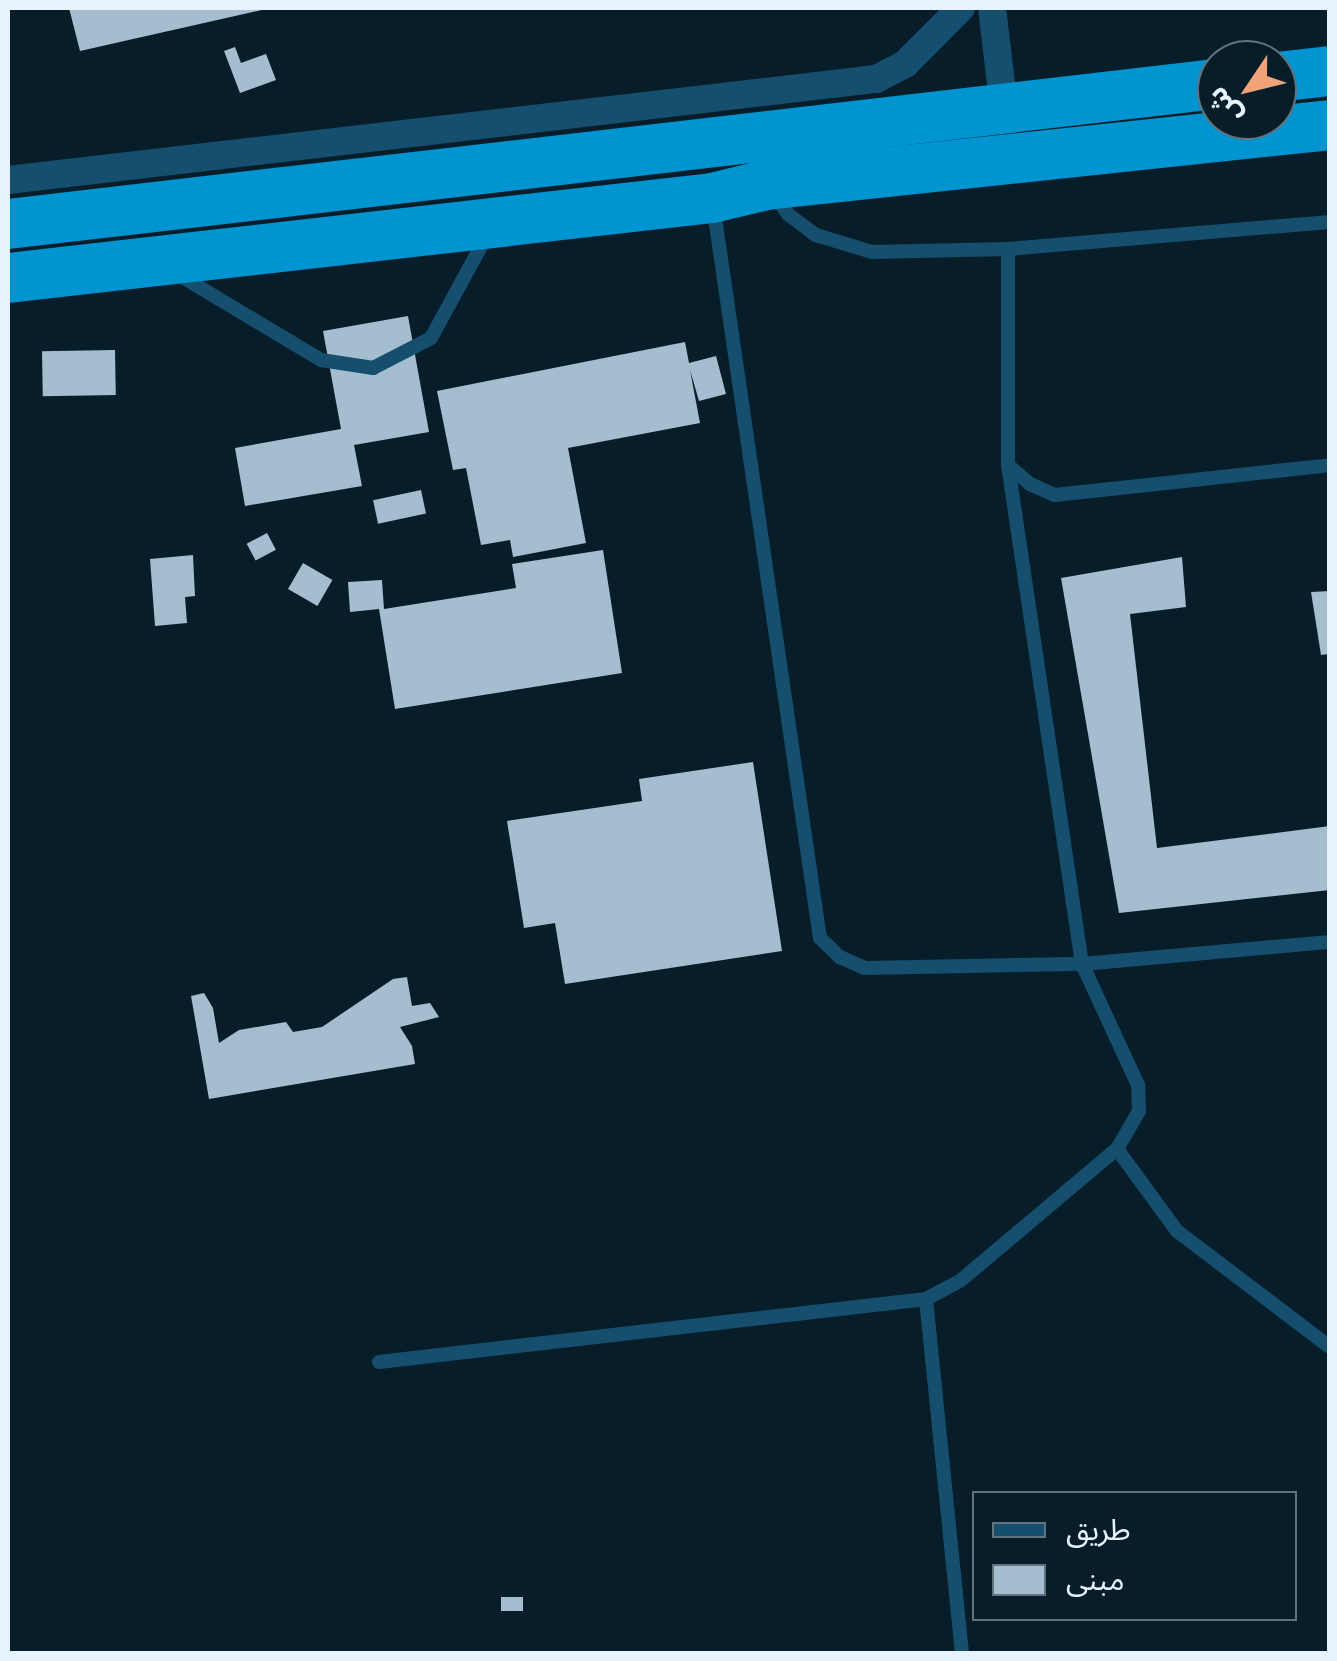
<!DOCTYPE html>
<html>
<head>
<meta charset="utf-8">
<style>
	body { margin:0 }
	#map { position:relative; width:1337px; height:1661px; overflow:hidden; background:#071e2a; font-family:"Archivo Narrow","Noto Sans Arabic",sans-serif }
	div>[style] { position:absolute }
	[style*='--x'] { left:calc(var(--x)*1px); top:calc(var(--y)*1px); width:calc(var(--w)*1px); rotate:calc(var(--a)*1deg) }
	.building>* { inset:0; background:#a4becf; transform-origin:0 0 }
	.lane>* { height:14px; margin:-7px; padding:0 7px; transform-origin:7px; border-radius:7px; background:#154f6d }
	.street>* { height:28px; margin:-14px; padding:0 14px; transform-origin:14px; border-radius:14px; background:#154f6d }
	.highway>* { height:50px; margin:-25px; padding:0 25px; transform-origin:25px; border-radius:25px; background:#0094d0 }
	span { translate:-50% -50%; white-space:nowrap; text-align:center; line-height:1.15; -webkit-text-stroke:10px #071e2a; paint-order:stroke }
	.frame { position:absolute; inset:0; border:10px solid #e6f3fc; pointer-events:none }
	.legend { position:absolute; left:972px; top:1491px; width:325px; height:130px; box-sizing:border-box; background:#071e2a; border:2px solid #60737e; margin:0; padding:12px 18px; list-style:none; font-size:30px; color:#e6f3fc }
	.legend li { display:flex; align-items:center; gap:20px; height:50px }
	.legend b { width:50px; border:2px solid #60737e }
	.north { position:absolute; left:1197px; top:40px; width:100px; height:100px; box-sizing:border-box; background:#071e2a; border:2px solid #60737e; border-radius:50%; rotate:235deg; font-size:28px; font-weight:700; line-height:40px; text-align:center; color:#e6f3fc }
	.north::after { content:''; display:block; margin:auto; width:35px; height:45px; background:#f0a279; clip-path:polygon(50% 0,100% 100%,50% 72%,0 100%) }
</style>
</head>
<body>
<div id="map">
	<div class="building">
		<div style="clip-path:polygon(69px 8px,266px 8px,266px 9px,80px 51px)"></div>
		<div style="clip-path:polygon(235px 47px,241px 63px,266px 54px,276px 80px,240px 93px,224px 51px)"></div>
		<div style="clip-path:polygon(408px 316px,429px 432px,354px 445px,362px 486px,245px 506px,235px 448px,341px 429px,323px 331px)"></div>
		<div style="clip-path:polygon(685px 342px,689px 363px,716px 356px,726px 394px,699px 401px,690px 370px,700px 423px,568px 448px,586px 543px,513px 557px,510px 540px,481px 545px,466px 468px,453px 470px,437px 391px)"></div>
		<div style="left:115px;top:350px;width:45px;height:73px;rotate:89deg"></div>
		<div style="left:421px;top:490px;width:24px;height:49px;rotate:78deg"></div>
		<div style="left:267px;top:533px;width:19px;height:23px;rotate:62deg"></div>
		<div style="clip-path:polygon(603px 550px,622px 673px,395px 709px,379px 609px,350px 612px,348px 582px,382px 580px,384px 609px,516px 588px,512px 564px)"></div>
		<div style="clip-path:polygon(193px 555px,195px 596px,185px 597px,187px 623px,155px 626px,150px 559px)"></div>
		<div style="clip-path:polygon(1182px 557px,1186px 607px,1130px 614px,1157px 848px,1330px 826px,1330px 890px,1119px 913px,1061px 578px)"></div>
		<div style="left:303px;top:563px;width:34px;height:30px;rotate:30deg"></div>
		<div style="clip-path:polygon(1330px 591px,1330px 654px,1321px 655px,1311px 592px)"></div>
		<div style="clip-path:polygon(753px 762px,782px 951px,565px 984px,555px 923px,524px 928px,507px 821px,642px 801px,639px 779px)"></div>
		<div style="clip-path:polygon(407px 977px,412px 1006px,430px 1003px,439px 1017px,400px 1027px,412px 1046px,415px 1064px,209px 1099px,191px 996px,204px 993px,213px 1008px,219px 1043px,239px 1030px,286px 1022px,293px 1032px,322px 1027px,393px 979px)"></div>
		<div style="left:523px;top:1597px;width:14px;height:22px;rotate:90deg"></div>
	</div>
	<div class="lane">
		<div style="--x:773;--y:194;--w:26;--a:53"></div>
		<div style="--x:789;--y:215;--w:34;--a:37"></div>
		<div style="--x:816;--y:235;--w:59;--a:16.9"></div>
		<div style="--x:872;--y:252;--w:136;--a:-1.3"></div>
		<div style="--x:1008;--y:249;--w:323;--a:-4.8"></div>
		<div style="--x:713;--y:204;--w:742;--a:81.71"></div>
		<div style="--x:820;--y:938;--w:28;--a:44"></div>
		<div style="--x:840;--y:957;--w:27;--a:24"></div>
		<div style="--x:865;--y:968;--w:217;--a:-1.1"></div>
		<div style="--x:1082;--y:964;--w:249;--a:-5.1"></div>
		<div style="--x:1008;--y:249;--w:216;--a:90"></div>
		<div style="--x:1008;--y:465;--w:29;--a:41"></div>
		<div style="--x:1030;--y:484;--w:27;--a:24"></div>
		<div style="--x:1055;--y:495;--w:277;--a:-6.2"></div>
		<div style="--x:179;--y:275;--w:165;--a:30.9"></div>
		<div style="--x:321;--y:360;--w:53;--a:8.7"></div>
		<div style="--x:373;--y:368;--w:65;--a:-27.3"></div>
		<div style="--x:431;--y:338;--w:115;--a:-61.4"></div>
		<div style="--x:1117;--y:1149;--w:102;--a:53.8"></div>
		<div style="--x:1177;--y:1231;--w:192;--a:37.2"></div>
		<div style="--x:926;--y:1299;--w:357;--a:84.2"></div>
		<div style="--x:379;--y:1362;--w:551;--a:-6.57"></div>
		<div style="--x:926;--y:1299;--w:38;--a:-28"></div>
		<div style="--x:960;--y:1281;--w:205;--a:-40.1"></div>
		<div style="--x:1117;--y:1149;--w:44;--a:-59.9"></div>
		<div style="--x:1139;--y:1111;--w:26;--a:-92"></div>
		<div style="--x:1138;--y:1085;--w:133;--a:-114.8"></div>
		<div style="--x:1082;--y:964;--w:504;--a:-98.44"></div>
	</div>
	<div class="street">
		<div style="--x:992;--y:8;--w:102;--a:83.2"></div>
		<div style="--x:8;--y:180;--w:874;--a:-6.64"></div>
		<div style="--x:876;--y:79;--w:33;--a:-27"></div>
		<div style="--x:905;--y:64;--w:79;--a:-45"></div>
	</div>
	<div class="highway">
		<div style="--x:1277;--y:77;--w:53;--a:-6.5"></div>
		<div style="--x:8;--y:224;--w:1217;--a:-6.61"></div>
		<div style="--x:8;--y:278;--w:709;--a:-6.48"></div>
		<div style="--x:712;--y:198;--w:56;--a:-13.5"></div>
		<div style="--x:766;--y:185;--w:567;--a:-6.07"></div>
	</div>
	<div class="frame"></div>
	<ul class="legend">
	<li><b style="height:12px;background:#154f6d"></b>طريق</li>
	<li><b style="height:28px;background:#a4becf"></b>مبنى</li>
	</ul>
	<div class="north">ش</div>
</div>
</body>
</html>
